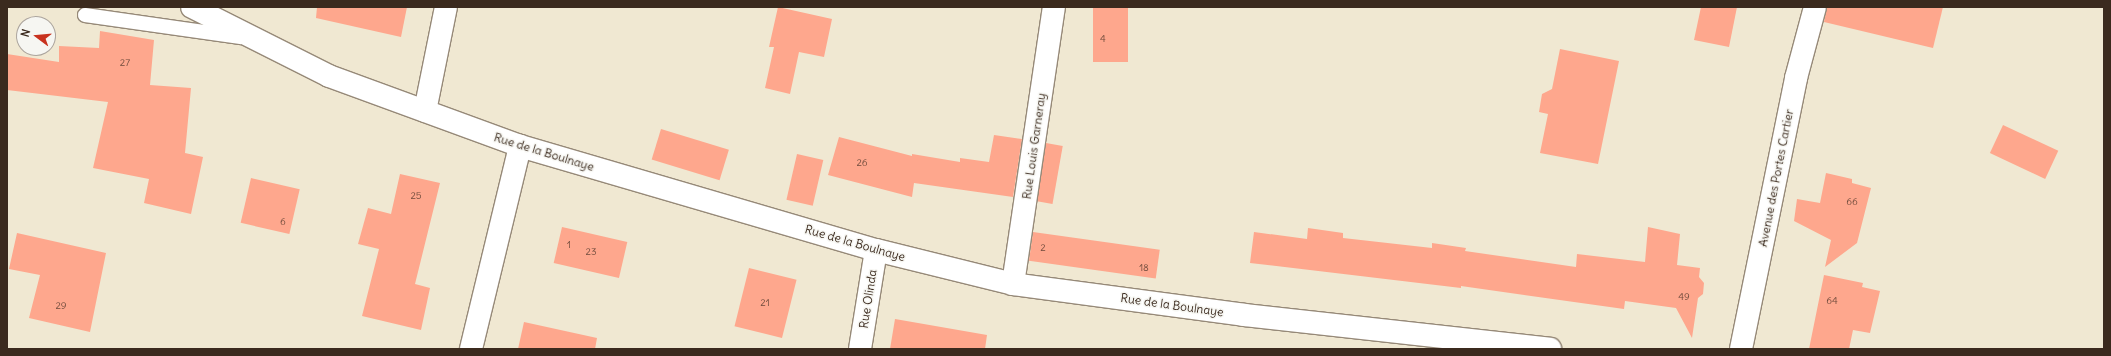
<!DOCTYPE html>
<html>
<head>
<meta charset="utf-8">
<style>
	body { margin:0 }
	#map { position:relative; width:2111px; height:356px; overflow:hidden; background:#f0e8d2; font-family:Delius,sans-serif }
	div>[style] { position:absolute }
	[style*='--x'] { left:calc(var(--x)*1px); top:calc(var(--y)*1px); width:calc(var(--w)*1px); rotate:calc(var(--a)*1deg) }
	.building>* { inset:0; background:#fea78d; transform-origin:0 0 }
	.roads { filter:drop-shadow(1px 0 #968978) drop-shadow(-1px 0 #968978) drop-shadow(0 1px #968978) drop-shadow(0 -1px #968978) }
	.service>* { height:14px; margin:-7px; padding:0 7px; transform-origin:7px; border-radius:7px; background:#fff }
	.minor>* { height:22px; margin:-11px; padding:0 11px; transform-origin:11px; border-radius:11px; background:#fff }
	span { translate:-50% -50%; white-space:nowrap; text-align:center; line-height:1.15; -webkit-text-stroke:3px #f6f6f2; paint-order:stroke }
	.number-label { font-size:10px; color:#6c493a }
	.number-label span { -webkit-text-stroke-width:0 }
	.street-label { font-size:12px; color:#3b2a1e }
	.frame { position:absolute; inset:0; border:8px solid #3b2a1e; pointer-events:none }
	.north { position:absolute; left:16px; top:16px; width:40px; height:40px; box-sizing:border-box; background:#f6f6f2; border:1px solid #aba49d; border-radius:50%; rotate:286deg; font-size:11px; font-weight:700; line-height:16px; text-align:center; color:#3b2a1e }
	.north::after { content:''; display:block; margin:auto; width:14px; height:18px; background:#c8321e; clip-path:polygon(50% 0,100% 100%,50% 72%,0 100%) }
</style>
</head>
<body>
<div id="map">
	<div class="building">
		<div style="clip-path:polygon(317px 7px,407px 7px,401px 37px,316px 18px)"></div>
		<div style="clip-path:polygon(778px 7px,832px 19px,824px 57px,799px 52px,790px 94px,765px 88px,774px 47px,769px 47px)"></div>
		<div style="left:1093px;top:7px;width:35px;height:55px"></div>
		<div style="clip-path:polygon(1701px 7px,1737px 7px,1729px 47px,1694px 40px)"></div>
		<div style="clip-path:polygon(1827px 7px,1943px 7px,1933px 48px,1824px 22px)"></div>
		<div style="clip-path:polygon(100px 31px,154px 40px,150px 85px,191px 88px,185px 153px,203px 157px,191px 214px,144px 203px,149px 179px,93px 168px,108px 102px,7px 90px,7px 54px,59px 62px,59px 46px,99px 48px)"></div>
		<div style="clip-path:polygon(1560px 49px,1619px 61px,1598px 164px,1540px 153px,1548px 114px,1539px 112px,1542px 94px,1552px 89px)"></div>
		<div style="left:2003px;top:125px;width:61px;height:31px;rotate:25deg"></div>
		<div style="left:661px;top:129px;width:71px;height:32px;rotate:17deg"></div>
		<div style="clip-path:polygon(994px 135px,1022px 139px,1013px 197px,914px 183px,912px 197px,828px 175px,839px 137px,912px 156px,912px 154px,960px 162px,960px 158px,989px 162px)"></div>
		<div style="left:1046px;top:143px;width:17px;height:59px;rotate:10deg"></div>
		<div style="left:797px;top:154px;width:27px;height:47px;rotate:13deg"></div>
		<div style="clip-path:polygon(1826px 173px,1852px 179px,1852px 183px,1871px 188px,1857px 243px,1825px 267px,1831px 240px,1794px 221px,1797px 199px,1820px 203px)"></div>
		<div style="clip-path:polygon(400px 174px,440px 183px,415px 284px,430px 288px,421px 330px,362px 316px,379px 249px,358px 244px,368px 208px,391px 214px)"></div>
		<div style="left:251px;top:178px;width:50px;height:46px;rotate:13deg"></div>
		<div style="left:562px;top:227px;width:67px;height:37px;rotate:13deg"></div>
		<div style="clip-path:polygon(1648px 227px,1680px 234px,1677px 265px,1700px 268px,1699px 277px,1704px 283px,1703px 294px,1698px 298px,1692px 338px,1676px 308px,1625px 301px,1624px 309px,1461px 286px,1461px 288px,1250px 263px,1254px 232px,1307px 239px,1308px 228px,1343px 233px,1343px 238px,1432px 248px,1432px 243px,1466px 248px,1465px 251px,1576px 267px,1577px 254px,1645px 262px)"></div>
		<div style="left:1033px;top:232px;width:128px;height:29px;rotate:8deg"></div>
		<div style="clip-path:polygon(17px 233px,106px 253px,90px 332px,29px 318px,40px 275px,9px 269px)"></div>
		<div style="left:749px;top:268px;width:49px;height:60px;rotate:14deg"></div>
		<div style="clip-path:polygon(1824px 275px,1863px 283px,1862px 287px,1880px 291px,1870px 333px,1853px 330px,1849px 349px,1809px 349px)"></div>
		<div style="clip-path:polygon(895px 319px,987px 335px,985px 349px,890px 349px)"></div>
		<div style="clip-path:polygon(524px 322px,597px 338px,595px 349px,518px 349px)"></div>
	</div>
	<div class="roads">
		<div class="service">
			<div style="--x:85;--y:15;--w:157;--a:8.1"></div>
		</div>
		<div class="minor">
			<div style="--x:192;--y:7;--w:153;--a:26.7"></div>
			<div style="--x:329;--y:76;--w:203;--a:20.1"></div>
			<div style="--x:520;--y:146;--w:371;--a:16.3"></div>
			<div style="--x:876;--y:250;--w:141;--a:13.9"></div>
			<div style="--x:1013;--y:284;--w:233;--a:7.6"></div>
			<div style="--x:1244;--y:315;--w:308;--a:6.3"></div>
			<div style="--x:425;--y:111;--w:106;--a:-78.6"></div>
			<div style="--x:1013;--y:284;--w:280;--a:-81.6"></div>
			<div style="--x:471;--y:349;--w:209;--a:-76.4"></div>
			<div style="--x:860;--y:349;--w:100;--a:-80.8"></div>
			<div style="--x:1741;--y:349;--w:277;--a:-78.5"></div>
			<div style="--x:1796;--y:78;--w:73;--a:-75"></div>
		</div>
	</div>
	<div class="number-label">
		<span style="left:1103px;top:39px">4</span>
		<span style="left:125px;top:63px">27</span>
		<span style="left:862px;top:163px">26</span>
		<span style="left:416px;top:196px">25</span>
		<span style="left:1852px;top:202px">66</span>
		<span style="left:283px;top:222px">6</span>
		<span style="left:569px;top:245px">1</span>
		<span style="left:1043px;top:248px">2</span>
		<span style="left:591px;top:252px">23</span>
		<span style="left:1144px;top:268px">18</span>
		<span style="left:1684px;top:297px">49</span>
		<span style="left:1832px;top:301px">64</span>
		<span style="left:765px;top:303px">21</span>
		<span style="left:61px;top:306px">29</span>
	</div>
	<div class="street-label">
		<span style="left:1034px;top:146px;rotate:-82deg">Rue Louis Garneray</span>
		<span style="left:544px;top:152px;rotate:17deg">Rue de la Boulnaye</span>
		<span style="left:1776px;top:178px;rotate:-79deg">Avenue des Portes Cartier</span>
		<span style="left:855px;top:243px;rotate:16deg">Rue de la Boulnaye</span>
		<span style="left:868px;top:299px;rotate:-81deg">Rue Olinda</span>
		<span style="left:1172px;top:305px;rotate:8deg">Rue de la Boulnaye</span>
	</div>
	<div class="frame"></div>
	<div class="north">N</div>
</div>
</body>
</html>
